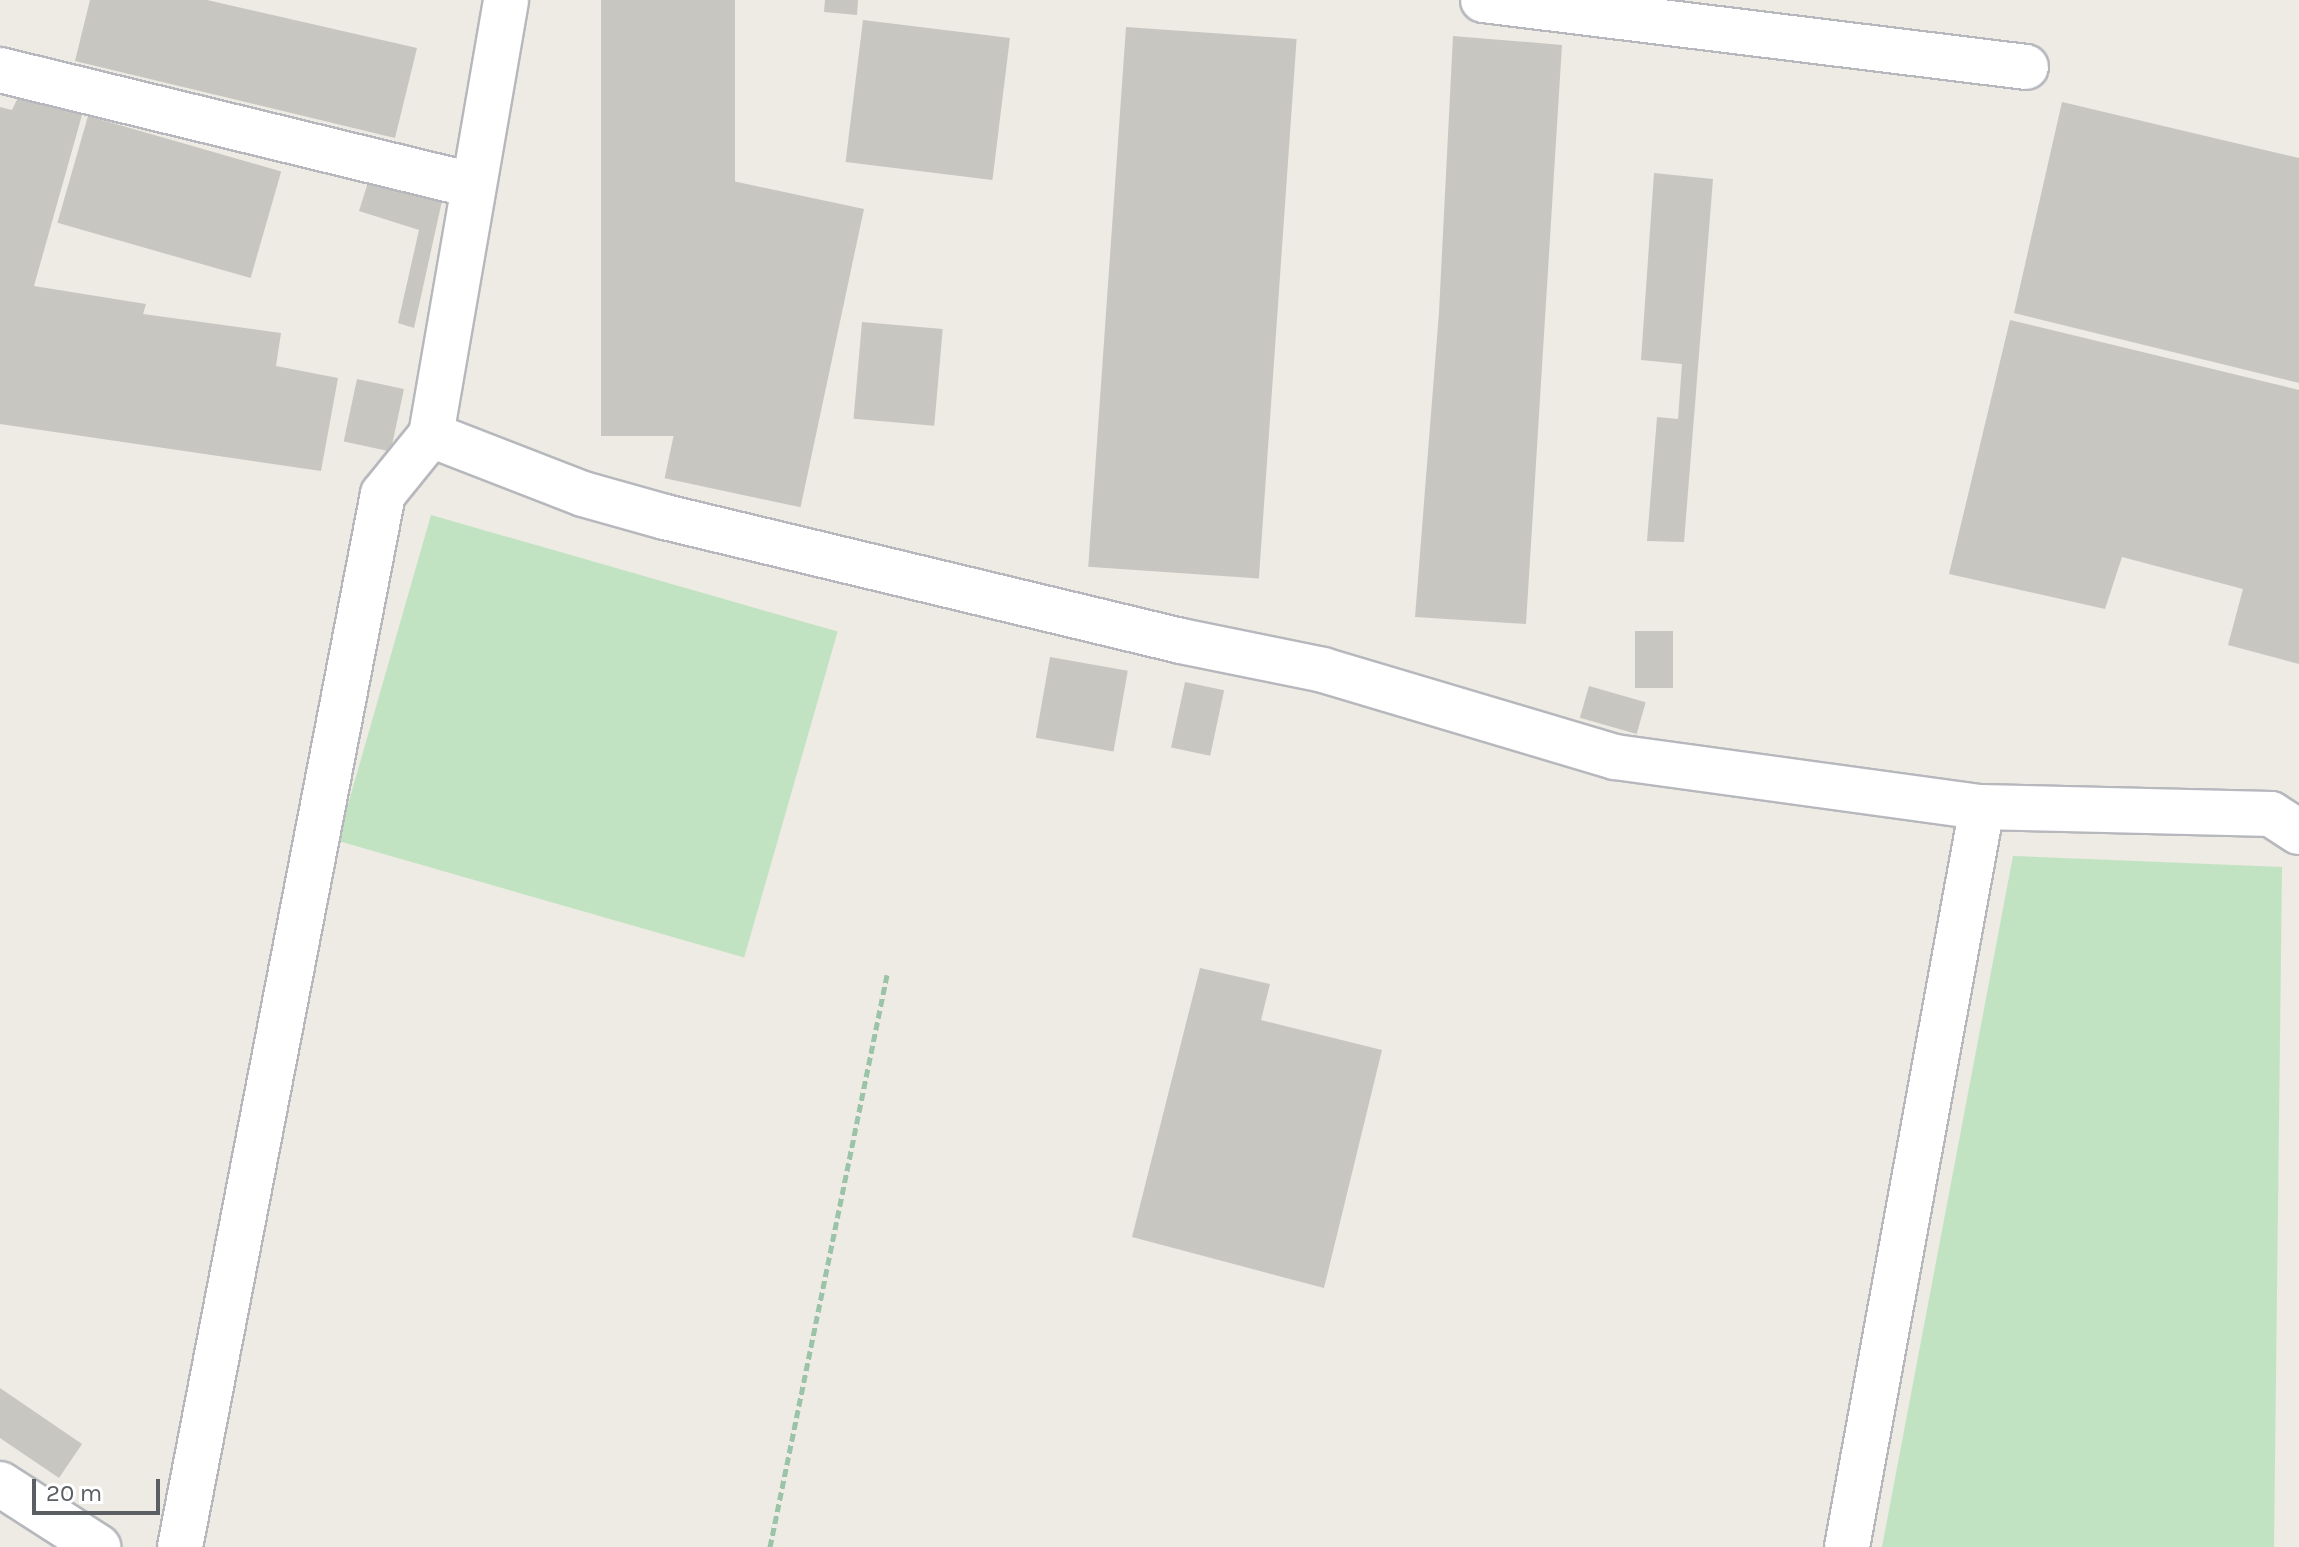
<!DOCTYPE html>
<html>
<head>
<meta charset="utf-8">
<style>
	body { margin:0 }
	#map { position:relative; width:2299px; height:1547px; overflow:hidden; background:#edebe3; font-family:Karla,sans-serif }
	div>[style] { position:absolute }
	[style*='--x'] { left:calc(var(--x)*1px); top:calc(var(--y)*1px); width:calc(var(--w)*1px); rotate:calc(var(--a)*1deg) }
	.green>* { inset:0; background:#c1e3c2; transform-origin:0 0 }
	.building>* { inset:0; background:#c8c6c0; transform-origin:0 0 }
	.path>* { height:5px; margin-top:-2.5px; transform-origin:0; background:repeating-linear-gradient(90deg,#9bc3a7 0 8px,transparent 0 12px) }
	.roads { filter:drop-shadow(2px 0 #b6b8bd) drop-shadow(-2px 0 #b6b8bd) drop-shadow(0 2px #b6b8bd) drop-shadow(0 -2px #b6b8bd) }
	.minor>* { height:44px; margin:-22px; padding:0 22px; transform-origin:22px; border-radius:22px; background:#fff }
	.tertiary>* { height:44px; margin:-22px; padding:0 22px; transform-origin:22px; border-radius:22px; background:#fff }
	span { translate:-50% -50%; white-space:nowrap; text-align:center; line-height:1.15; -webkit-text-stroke:7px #fff; paint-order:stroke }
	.scale { position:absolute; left:32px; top:1479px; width:128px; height:36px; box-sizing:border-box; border:4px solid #5b5e63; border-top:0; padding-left:10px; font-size:24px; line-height:28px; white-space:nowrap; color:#5b5e63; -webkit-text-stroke:6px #fff; paint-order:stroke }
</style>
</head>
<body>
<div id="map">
	<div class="green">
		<div style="left:431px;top:515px;width:423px;height:339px;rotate:16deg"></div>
		<div style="clip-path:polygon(2013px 856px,2282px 867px,2274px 1547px,1882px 1547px)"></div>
	</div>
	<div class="building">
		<div style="clip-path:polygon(90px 0,207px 0,417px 48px,395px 138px,75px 61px)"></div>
		<div style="left:601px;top:0;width:134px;height:436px"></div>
		<div style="clip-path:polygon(825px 0,858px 0,857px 15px,824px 12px)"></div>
		<div style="left:863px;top:20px;width:148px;height:143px;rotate:7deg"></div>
		<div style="left:1126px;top:27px;width:171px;height:541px;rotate:4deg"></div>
		<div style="clip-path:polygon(1453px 36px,1562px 45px,1526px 624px,1415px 617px,1439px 312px)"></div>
		<div style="clip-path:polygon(21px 91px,82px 115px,34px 286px,146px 304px,143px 314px,281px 333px,276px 366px,338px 378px,321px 471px,0 424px,0 107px,12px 110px)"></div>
		<div style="clip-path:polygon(2062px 102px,2299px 158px,2299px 383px,2014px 313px)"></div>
		<div style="left:88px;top:116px;width:201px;height:111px;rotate:16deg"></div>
		<div style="clip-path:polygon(1654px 173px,1713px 179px,1684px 542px,1647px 541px,1657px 417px,1678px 419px,1682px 364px,1641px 360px)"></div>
		<div style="clip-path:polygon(369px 179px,442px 201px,414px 328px,398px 323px,419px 230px,359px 211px)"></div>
		<div style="left:728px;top:180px;width:139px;height:305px;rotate:12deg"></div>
		<div style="clip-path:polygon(2010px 320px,2299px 390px,2299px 664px,2228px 645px,2243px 589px,2122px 557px,2105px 609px,1949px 574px)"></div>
		<div style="left:862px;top:322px;width:81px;height:97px;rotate:5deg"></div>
		<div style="left:357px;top:379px;width:48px;height:64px;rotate:12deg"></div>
		<div style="left:1635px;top:631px;width:38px;height:57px"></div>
		<div style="left:1050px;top:657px;width:79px;height:82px;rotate:10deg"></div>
		<div style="left:1185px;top:682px;width:40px;height:67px;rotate:12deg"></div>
		<div style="left:1589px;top:686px;width:59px;height:33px;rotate:16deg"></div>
		<div style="clip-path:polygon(1200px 968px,1270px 984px,1261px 1020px,1382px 1050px,1324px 1288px,1132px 1237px)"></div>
		<div style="clip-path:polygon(0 1388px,82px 1444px,59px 1478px,0 1438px)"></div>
	</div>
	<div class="path">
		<div style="--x:770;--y:1547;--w:584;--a:-78.44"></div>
	</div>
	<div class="roads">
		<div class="minor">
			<div style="--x:0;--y:70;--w:487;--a:13.7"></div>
			<div style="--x:431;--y:435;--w:163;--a:21.2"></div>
			<div style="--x:583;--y:494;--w:85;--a:15.7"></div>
			<div style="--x:665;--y:517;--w:531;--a:13.51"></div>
			<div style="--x:1181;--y:641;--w:145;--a:11.5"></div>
			<div style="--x:1323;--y:670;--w:305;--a:16.6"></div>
			<div style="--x:1615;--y:757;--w:370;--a:7.8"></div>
			<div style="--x:1982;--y:807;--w:289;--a:1.4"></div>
			<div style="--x:2271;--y:814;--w:33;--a:33"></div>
			<div style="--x:180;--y:1547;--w:1072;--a:-79.09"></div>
			<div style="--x:383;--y:494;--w:76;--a:-50.9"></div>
			<div style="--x:431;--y:435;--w:441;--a:-80.2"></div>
		</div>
		<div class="tertiary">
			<div style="--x:1483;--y:0;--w:547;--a:7.03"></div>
			<div style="--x:0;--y:1484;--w:117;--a:32.7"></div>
			<div style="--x:1847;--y:1547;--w:752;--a:-79.66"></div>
		</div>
	</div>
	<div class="scale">20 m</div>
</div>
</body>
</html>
